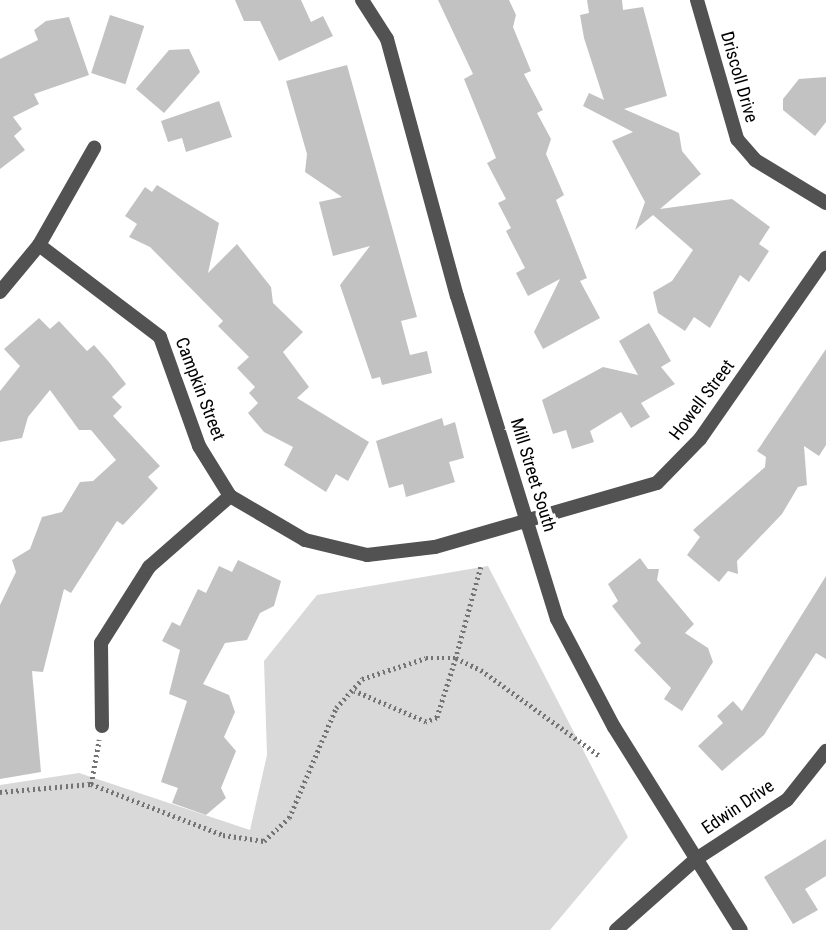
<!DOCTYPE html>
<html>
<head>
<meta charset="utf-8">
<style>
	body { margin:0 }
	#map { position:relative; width:826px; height:930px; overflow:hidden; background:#fff; font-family:"Roboto Condensed",sans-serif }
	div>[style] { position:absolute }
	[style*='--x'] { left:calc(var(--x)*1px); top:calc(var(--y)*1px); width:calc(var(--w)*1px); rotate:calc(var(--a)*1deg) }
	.green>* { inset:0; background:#d9d9d9 }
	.building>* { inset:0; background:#c2c2c2; transform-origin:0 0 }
	.path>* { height:4.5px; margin-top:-2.25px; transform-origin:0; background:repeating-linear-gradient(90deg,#747474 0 2px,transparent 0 5.5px) }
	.service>* { height:14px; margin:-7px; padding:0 7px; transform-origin:7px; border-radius:7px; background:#525252 }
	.minor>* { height:14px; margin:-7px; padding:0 7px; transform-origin:7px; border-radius:7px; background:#525252 }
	span { translate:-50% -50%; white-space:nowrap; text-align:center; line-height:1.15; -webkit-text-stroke:7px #fff; paint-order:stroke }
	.street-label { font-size:18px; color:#000 }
</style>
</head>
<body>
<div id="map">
	<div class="green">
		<div style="clip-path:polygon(488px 566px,628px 837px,550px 930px,0 930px,0 785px,79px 773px,250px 830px,267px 755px,264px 661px,317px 595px)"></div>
	</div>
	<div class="building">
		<div style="clip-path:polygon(235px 0,301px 0,311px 22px,323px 16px,333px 36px,279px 61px,260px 21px,244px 21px)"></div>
		<div style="clip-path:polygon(438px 0,509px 0,516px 15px,513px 27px,531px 71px,524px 74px,543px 110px,537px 113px,551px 139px,546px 154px,564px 195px,556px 200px,587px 278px,580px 281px,600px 318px,543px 349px,534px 332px,560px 279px,528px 296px,516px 273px,525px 268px,506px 231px,511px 228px,498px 203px,506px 199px,487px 163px,496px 158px,464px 79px,473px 74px)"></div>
		<div style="clip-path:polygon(587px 0,622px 0,623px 10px,643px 7px,667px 96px,624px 109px,679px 133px,682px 151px,701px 174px,660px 209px,732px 199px,770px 227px,759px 244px,769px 251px,749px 282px,740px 275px,710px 328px,694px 317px,685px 331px,658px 313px,653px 292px,672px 281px,693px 250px,653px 215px,635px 230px,645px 202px,612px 141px,633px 132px,583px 106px,589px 93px,604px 100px,584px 38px,580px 15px,589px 13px)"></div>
		<div style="left:110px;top:15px;width:36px;height:61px;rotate:18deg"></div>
		<div style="clip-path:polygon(69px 17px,89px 75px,34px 94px,39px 104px,13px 117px,22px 129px,14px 136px,25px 150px,0 169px,0 59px,38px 40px,34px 30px,46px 21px)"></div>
		<div style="clip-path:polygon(189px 49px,200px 72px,164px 113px,136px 89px,169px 50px)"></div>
		<div style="clip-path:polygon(347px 65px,417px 317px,401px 321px,410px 355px,427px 351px,432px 373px,382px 385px,380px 377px,372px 379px,340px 285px,370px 246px,333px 256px,319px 202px,342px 197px,305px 172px,307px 154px,286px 81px)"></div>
		<div style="clip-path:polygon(826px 77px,826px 122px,815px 136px,783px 110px,783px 99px,799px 79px)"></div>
		<div style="clip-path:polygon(219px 101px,232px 137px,186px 152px,182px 138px,168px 142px,161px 121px)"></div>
		<div style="clip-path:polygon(157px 185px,219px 223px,208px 273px,237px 244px,271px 287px,273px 303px,303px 332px,283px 352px,309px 387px,297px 398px,369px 442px,348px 481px,336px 474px,326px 492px,284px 465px,293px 447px,264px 432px,248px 413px,258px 403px,249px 393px,255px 387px,237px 368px,249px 357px,218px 326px,223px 321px,150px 247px,129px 237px,137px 224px,125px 216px,145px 187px,152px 192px)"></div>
		<div style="clip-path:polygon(39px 318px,50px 329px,59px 321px,87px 351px,94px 345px,109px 362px,126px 384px,112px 397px,122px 407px,113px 416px,160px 466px,148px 477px,158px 488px,123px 525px,117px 521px,71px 593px,64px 589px,43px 672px,32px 671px,41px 772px,0 779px,0 605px,16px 572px,12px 560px,30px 549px,42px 517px,62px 512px,80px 482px,93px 481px,116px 460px,91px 430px,79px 430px,50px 390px,28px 417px,22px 438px,0 442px,0 391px,20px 366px,4px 349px)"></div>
		<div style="clip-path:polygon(649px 323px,671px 361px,661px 367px,675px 384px,641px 403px,650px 417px,631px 428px,621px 412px,590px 431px,594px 442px,572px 449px,566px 430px,553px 434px,542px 400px,603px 367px,638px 375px,619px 341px)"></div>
		<div style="clip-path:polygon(826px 349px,826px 445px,819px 456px,804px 446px,807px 485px,798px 487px,782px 514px,737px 561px,738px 574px,728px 571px,719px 582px,687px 555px,700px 537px,693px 530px,765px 467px,766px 457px,757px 451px)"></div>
		<div style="clip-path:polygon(442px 418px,444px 426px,455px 422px,464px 458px,449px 462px,455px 482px,406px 497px,403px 484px,389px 488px,376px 441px)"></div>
		<div style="clip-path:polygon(640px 558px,648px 569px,659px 569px,657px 580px,694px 624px,685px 633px,708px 648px,713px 662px,682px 711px,664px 699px,671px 688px,634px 650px,641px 643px,612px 606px,618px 601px,608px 584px)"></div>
		<div style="clip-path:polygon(238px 560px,281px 581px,274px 606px,260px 613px,247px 640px,225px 643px,203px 684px,229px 695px,235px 712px,224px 737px,236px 751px,221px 788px,226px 798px,206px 815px,172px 803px,178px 788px,161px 782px,187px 701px,169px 694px,180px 650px,162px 641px,172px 622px,180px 626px,198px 589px,206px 593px,219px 566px,232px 572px)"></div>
		<div style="clip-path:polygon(826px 576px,826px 659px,816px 653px,764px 735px,722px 771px,698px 746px,723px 723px,717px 716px,733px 701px,742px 711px)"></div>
		<div style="clip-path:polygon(826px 839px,826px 876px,805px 889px,818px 910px,793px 924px,764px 877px)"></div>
	</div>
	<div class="path">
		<div style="--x:481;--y:567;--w:94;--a:105.4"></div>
		<div style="--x:456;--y:658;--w:28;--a:26"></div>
		<div style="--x:481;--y:670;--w:147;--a:35.9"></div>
		<div style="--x:91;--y:784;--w:45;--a:-79.7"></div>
		<div style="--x:0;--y:792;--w:91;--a:-5"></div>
		<div style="--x:91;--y:784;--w:142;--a:21.1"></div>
		<div style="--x:223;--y:835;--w:41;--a:8.3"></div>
		<div style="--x:264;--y:841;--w:34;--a:-43"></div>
		<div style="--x:289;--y:818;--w:120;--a:-66.9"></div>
		<div style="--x:336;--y:708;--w:39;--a:-48"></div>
		<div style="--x:362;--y:679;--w:67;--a:-18.2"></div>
		<div style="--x:426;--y:658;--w:30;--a:0"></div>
		<div style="--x:456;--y:658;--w:63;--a:107.6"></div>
		<div style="--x:437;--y:718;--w:12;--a:160"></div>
		<div style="--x:426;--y:722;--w:78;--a:-156.7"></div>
	</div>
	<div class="service">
		<div style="--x:616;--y:930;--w:107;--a:-41.6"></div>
	</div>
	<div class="minor">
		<div style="--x:362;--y:0;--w:46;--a:57.3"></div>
		<div style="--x:387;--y:39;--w:266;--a:74.8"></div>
		<div style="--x:457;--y:296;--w:338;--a:72.8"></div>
		<div style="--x:557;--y:619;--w:122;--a:62.2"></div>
		<div style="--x:614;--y:727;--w:239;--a:58"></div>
		<div style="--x:697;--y:0;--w:145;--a:73.9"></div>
		<div style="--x:737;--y:139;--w:28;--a:49"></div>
		<div style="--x:755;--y:160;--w:83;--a:31.2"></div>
		<div style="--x:39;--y:245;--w:152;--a:37.2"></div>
		<div style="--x:160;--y:337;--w:116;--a:70.3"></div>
		<div style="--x:199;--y:446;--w:59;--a:58.2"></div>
		<div style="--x:230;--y:496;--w:87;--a:30.4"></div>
		<div style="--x:305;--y:540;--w:64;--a:13.6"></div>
		<div style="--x:367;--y:555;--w:68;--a:-6.7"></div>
		<div style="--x:435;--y:547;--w:231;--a:-16.1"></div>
		<div style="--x:657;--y:483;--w:62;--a:-45.7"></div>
		<div style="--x:700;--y:439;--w:221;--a:-55.2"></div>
		<div style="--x:0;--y:292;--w:61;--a:-50.3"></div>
		<div style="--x:39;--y:245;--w:112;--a:-60.4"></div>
		<div style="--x:102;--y:726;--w:83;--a:-90.7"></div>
		<div style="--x:101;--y:643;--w:90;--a:-57.7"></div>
		<div style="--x:149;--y:567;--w:108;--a:-41.2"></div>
		<div style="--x:696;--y:859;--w:108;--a:-33"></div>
		<div style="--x:787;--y:800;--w:63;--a:-51.5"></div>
	</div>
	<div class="street-label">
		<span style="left:739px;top:77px;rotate:74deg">Driscoll Drive</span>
		<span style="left:200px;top:389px;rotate:69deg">Campkin Street</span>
		<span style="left:702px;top:400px;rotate:-53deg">Howell Street</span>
		<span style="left:533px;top:475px;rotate:73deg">Mill Street South</span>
		<span style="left:738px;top:807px;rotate:-34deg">Edwin Drive</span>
	</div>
</div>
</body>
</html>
